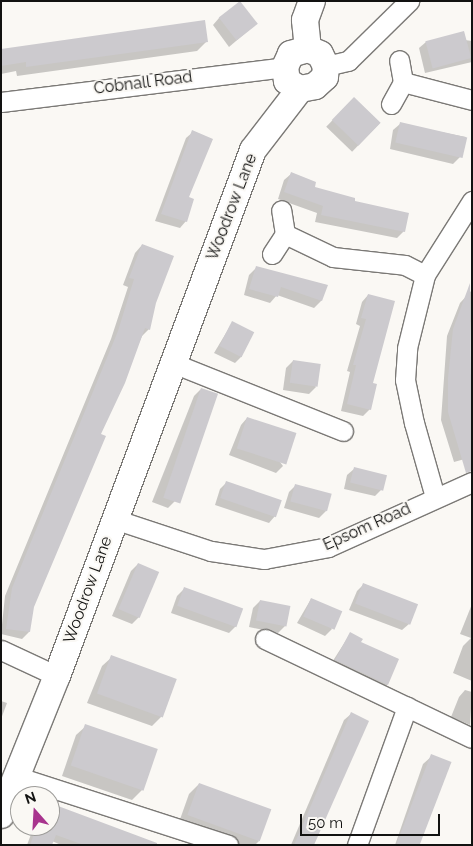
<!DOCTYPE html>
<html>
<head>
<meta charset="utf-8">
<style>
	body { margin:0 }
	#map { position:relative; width:473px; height:846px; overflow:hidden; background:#faf8f4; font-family:Raleway,sans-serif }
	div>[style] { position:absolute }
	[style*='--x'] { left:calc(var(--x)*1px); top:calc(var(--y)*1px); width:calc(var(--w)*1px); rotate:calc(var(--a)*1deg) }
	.shadow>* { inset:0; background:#0003; transform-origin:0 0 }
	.building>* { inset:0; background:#cccace; transform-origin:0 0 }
	.roads { filter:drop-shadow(1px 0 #7b7976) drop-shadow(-1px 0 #7b7976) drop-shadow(0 1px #7b7976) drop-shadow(0 -1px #7b7976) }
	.street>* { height:19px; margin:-9.5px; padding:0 9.5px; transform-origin:9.5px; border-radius:9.5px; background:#fff }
	.secondary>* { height:26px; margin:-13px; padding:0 13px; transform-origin:13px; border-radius:13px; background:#fff }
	span { translate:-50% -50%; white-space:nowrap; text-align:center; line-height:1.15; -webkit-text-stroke:4px #faf8f4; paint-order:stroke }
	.street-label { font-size:16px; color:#121211 }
	.frame { position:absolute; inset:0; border:2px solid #121211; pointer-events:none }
	.north { position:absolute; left:10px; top:786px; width:50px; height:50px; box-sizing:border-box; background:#faf8f4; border:1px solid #9d9c99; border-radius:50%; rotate:341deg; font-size:14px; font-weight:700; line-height:20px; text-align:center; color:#121211 }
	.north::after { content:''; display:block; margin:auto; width:18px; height:22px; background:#a8348e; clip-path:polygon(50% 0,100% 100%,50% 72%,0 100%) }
	.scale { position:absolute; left:300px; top:814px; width:140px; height:22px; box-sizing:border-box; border:2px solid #121211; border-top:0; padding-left:6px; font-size:15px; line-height:18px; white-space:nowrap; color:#121211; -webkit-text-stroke:4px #faf8f4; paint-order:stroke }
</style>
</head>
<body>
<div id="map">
	<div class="shadow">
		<div style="clip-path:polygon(219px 18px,256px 24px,229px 47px,213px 25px)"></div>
		<div style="clip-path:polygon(465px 40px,472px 41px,472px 62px,425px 73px,419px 48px,426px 42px)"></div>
		<div style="clip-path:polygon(207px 41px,197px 51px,17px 76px,16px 71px,1px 74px,1px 52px)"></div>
		<div style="left:354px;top:98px;width:36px;height:40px;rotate:44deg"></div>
		<div style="clip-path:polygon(400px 124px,466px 137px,460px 157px,453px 164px,390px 149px,393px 130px)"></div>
		<div style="clip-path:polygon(193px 132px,186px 221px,180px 228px,155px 221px,186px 138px)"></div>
		<div style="clip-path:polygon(291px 174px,313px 187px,353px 202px,404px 231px,397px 238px,315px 222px,317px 213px,278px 199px,284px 180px)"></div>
		<div style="clip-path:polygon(142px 245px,155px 303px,149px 329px,142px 336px,99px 435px,33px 606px,29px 632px,22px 639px,1px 634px,5px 596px,111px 339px,128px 287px,123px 285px,135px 253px)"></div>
		<div style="clip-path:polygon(256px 268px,326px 285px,321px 301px,314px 308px,277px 295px,270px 303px,244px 295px,249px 275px)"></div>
		<div style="clip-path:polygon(472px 290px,468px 413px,472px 425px,472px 457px,454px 462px,441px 420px,447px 336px,460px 303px)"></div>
		<div style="clip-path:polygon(368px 295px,372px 384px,370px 409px,363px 416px,341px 411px,350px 372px,347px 371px,360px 326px,356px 324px,362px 302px)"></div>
		<div style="clip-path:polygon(232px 323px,242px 356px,235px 363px,214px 353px)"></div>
		<div style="clip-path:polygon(293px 361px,316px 387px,309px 394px,283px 390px,286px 368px)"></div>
		<div style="clip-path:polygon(201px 389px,175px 501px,168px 508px,152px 502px,194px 396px)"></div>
		<div style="clip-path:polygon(247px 418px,283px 466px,276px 473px,229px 455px,241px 425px)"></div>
		<div style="clip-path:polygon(354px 469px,382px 489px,375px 496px,344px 489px,347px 475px)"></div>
		<div style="clip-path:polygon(226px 483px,275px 516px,269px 523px,215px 505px,220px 489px)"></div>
		<div style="clip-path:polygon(296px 485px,330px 495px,326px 511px,319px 518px,284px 508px,289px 492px)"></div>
		<div style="clip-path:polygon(138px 564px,139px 617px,132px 624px,112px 616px,131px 571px)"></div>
		<div style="clip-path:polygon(364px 584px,416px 605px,409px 624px,402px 630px,349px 610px,357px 591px)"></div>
		<div style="clip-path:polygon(184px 589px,236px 626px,229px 633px,171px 613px,177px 596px)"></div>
		<div style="clip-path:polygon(311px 599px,332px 629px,325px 636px,297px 623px)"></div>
		<div style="clip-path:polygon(260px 601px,285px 626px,278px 633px,249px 627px,253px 608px)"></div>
		<div style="clip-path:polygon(472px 604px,472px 681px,453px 673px,463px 646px,471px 638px,460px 634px)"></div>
		<div style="clip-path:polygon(350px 634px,359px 643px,398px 659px,387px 685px,380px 691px,329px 667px)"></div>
		<div style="clip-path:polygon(112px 657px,162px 716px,152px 726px,87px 703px,102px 666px)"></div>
		<div style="clip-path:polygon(465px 690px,472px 692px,470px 725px,451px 717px,459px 697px)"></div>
		<div style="clip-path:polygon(1px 701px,7px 703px,1px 719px)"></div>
		<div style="clip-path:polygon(351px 714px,311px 845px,291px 845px,344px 720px)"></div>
		<div style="clip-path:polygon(86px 726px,142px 790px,132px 800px,62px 776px,76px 735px)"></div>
		<div style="clip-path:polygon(432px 756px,419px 845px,395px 845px,423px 764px)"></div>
		<div style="clip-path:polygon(199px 784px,259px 841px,255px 845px,233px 845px,178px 825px,189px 794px)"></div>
		<div style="clip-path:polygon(50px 804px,134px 845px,61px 845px,52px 841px,51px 845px,27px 845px,34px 826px,50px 826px)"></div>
	</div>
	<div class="building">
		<div style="left:240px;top:1px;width:29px;height:27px;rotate:52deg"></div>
		<div style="clip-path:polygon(205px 20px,208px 42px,26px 67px,26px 62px,1px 66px,1px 49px)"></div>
		<div style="left:464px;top:31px;width:28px;height:40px;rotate:75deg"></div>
		<div style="left:354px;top:97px;width:37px;height:32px;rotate:44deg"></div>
		<div style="left:400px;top:122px;width:69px;height:21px;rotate:13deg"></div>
		<div style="clip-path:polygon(192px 130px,213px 139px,189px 197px,194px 199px,187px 222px,161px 214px)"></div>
		<div style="clip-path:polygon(291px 172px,316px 182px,315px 187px,355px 198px,355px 201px,409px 213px,405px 232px,321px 215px,323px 206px,284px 192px)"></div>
		<div style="clip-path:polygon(142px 244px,174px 256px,156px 303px,150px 330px,145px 328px,125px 383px,101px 434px,106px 436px,34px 607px,30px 632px,6px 629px,12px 588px,118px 331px,134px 279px,129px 278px)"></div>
		<div style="clip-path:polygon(256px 266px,328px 285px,322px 301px,281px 287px,278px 297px,249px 289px)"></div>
		<div style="clip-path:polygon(470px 283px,472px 471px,466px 473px,448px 412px,448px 378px,453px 329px)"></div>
		<div style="clip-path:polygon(368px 294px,395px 301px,373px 383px,377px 384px,371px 410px,347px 404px,356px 365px,353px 365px,366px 319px,361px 318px)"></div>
		<div style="left:232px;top:321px;width:25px;height:28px;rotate:27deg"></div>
		<div style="left:293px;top:360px;width:28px;height:23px;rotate:8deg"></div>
		<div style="left:201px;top:388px;width:18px;height:116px;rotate:19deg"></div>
		<div style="left:247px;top:417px;width:52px;height:33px;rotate:18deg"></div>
		<div style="left:354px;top:467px;width:34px;height:16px;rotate:14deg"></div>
		<div style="left:226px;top:481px;width:59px;height:18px;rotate:19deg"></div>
		<div style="left:295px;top:484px;width:38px;height:18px;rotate:15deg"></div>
		<div style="left:138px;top:563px;width:23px;height:50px;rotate:23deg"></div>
		<div style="left:363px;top:583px;width:59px;height:22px;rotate:21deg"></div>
		<div style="left:184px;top:587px;width:63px;height:20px;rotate:20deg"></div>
		<div style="left:311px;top:598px;width:34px;height:20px;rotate:23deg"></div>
		<div style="left:260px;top:600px;width:31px;height:21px;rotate:11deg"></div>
		<div style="clip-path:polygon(350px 632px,363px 639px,361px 642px,399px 659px,388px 685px,335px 660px)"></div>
		<div style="left:111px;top:655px;width:70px;height:41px;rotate:20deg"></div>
		<div style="clip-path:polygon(351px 712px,369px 721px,314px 845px,294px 845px)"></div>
		<div style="left:85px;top:724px;width:77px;height:44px;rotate:19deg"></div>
		<div style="left:431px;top:754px;width:22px;height:96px;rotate:21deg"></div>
		<div style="left:199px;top:783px;width:77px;height:34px;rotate:20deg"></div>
		<div style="clip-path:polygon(50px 803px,157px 843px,157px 845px,84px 845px,56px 835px,52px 845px,30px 845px,37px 826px,50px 826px)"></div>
	</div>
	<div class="roads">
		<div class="street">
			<div style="--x:326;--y:66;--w:23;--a:-13"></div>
			<div style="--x:348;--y:61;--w:86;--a:-44.5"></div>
			<div style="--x:403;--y:82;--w:71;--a:14.6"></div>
			<div style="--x:1;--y:102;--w:286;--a:-7"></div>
			<div style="--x:391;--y:104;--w:25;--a:-61"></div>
			<div style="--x:403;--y:82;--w:22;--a:-100"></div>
			<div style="--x:285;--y:234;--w:53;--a:25.6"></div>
			<div style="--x:333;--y:257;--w:72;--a:6.3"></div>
			<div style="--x:405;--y:265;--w:22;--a:27"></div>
			<div style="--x:272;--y:254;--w:24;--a:-57"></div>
			<div style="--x:285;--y:234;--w:24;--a:-99"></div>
			<div style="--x:173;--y:363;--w:183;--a:21.8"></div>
			<div style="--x:435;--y:497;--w:77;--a:-105.8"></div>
			<div style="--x:414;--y:423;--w:44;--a:-101.8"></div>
			<div style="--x:405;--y:380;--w:32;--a:-86"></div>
			<div style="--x:407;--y:348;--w:75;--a:-76.1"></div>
			<div style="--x:425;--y:275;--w:88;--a:-57.6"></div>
			<div style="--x:114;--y:519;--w:102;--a:18.3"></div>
			<div style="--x:211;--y:551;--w:54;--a:8.6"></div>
			<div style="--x:264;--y:559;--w:65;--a:-10.6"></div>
			<div style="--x:328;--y:547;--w:158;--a:-24.3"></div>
			<div style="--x:265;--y:639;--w:229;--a:25.6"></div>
			<div style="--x:1;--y:650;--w:62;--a:24.9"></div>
			<div style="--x:15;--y:776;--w:224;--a:17.9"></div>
			<div style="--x:357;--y:845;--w:147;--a:-70.1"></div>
		</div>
		<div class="secondary">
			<div style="--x:308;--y:49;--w:29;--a:-96"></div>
			<div style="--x:305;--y:20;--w:20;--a:-70"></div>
			<div style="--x:1;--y:815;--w:150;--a:-68.1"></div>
			<div style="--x:57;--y:676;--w:561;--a:-69.56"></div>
			<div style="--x:253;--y:150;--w:77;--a:-52.4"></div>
			<div style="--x:300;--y:89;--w:15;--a:-11"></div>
			<div style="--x:315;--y:86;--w:13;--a:-42"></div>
			<div style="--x:325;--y:77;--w:11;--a:-85"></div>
			<div style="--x:326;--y:66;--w:13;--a:-117"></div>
			<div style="--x:320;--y:54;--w:13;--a:-157"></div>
			<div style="--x:308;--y:49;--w:18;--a:164"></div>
			<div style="--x:291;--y:54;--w:14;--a:115"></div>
			<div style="--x:285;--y:67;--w:14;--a:82"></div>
			<div style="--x:287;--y:81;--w:15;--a:32"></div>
		</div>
	</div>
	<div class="street-label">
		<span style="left:143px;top:83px;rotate:-7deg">Cobnall Road</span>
		<span style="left:232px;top:207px;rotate:-69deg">Woodrow Lane</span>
		<span style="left:367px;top:527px;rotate:-24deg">Epsom Road</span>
		<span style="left:88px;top:590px;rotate:-70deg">Woodrow Lane</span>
	</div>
	<div class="frame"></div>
	<div class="north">N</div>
	<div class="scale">50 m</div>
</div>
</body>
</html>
